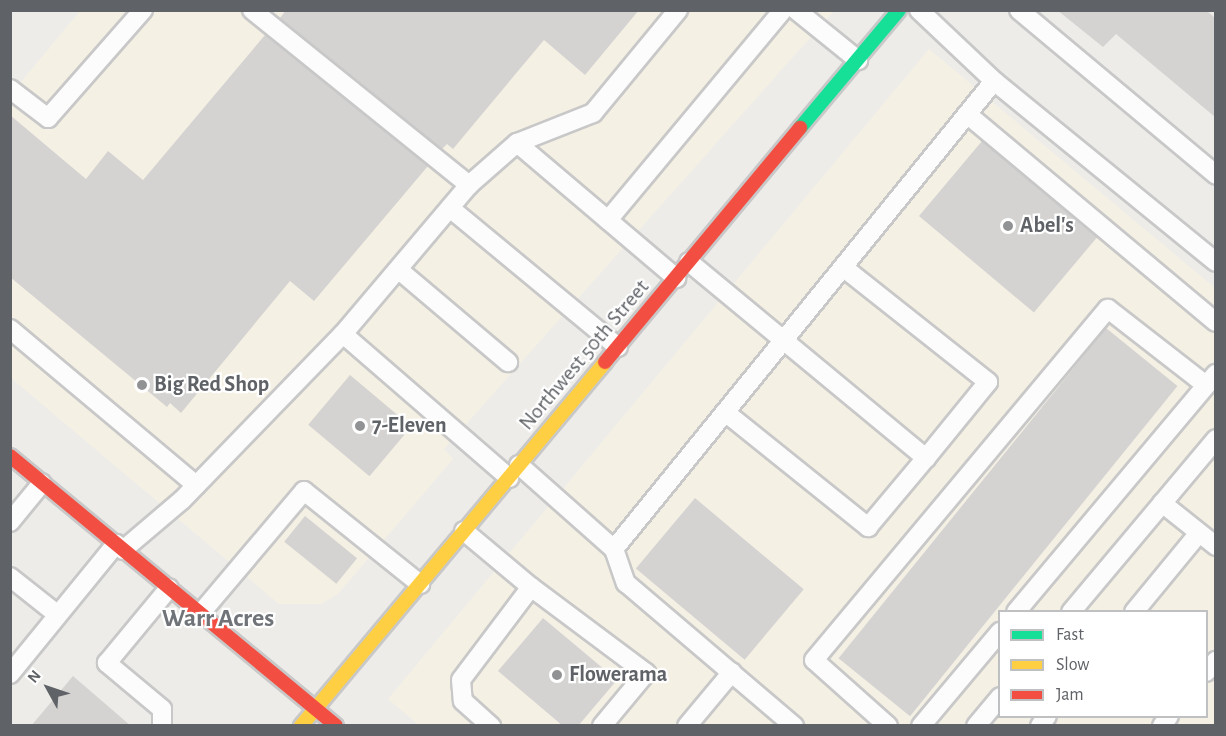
<!DOCTYPE html>
<html>
<head>
<meta charset="utf-8">
<style>
	body { margin:0 }
	#map { position:relative; width:1226px; height:736px; overflow:hidden; background:#edece9; font-family:"Alegreya Sans",sans-serif }
	div>[style] { position:absolute }
	[style*='--x'] { left:calc(var(--x)*1px); top:calc(var(--y)*1px); width:calc(var(--w)*1px); rotate:calc(var(--a)*1deg) }
	.commercial>* { inset:0; background:#f5f0e4 }
	.building>* { inset:0; background:#d4d3d2; transform-origin:0 0 }
	.roads { filter:drop-shadow(2px 0 #c8c8c8) drop-shadow(-2px 0 #c8c8c8) drop-shadow(0 2px #c8c8c8) drop-shadow(0 -2px #c8c8c8) }
	.lane>* { height:18px; margin:-9px; padding:0 9px; transform-origin:9px; border-radius:9px; background:#fcfcfc }
	.fast>* { height:14px; margin:-7px; padding:0 7px; transform-origin:7px; border-radius:7px; background:#16e098 }
	.slow>* { height:14px; margin:-7px; padding:0 7px; transform-origin:7px; border-radius:7px; background:#ffcf43 }
	.jam>* { height:14px; margin:-7px; padding:0 7px; transform-origin:7px; border-radius:7px; background:#f24e42 }
	.dots>* { width:16px; height:16px; translate:-50% -50%; box-sizing:border-box; border:3px solid #fff; border-radius:50% }
	span { translate:-50% -50%; white-space:nowrap; text-align:center; line-height:1.15; -webkit-text-stroke:4.5px #fff; paint-order:stroke }
	.poi-label { font-size:22px; color:#5f6266; font-weight:700 }
	.left { translate:0 -50%; text-align:left }
	.street-label { font-size:22px; color:#5f6266 }
	.quarter-label { font-size:26px; color:#707478; font-weight:700 }
	.frame { position:absolute; inset:0; border:12px solid #5f6266; pointer-events:none }
	.legend { position:absolute; left:998px; top:610px; width:210px; height:108px; box-sizing:border-box; background:#fff; border:2px solid #bfc0c2; margin:0; padding:8px 10px; list-style:none; font-size:18px; color:#5f6266 }
	.legend li { display:flex; align-items:center; gap:12px; height:30px }
	.legend b { width:30px; border:2px solid #bfc0c2 }
	.north { position:absolute; left:18px; top:658px; width:60px; height:60px; -webkit-text-stroke:4px #fff; paint-order:stroke; rotate:310deg; font-size:16px; font-weight:700; line-height:24px; text-align:center; color:#5f6266 }
	.north::after { content:''; display:block; margin:auto; width:21px; height:27px; background:#5f6266; clip-path:polygon(50% 0,100% 100%,50% 72%,0 100%) }
</style>
</head>
<body>
<div id="map">
	<div class="commercial">
		<div style="clip-path:polygon(80px 11px,834px 11px,444px 449px,453px 459px,338px 594px,321px 604px,279px 604px,11px 378px,11px 94px)"></div>
		<div style="clip-path:polygon(evenodd,929px 49px,1215px 288px,1215px 725px,420px 726px,388px 699px,929px 49px,1000px 612px,1206px 612px,1206px 716px,1000px 716px,1000px 612px)"></div>
	</div>
	<div class="building">
		<div style="clip-path:polygon(286px 10px,639px 10px,585px 75px,544px 40px,453px 149px,447px 144px,442px 149px,280px 18px)"></div>
		<div style="clip-path:polygon(1057px 10px,1206px 10px,1215px 18px,1215px 117px,1116px 34px,1103px 47px)"></div>
		<div style="clip-path:polygon(265px 35px,428px 166px,314px 301px,290px 281px,181px 413px,170px 403px,167px 407px,10px 277px,10px 115px,86px 179px,108px 151px,143px 180px)"></div>
		<div style="left:982px;top:141px;width:150px;height:98px;rotate:40deg"></div>
		<div style="left:1106px;top:328px;width:92px;height:425px;rotate:39deg"></div>
		<div style="left:350px;top:375px;width:80px;height:65px;rotate:40deg"></div>
		<div style="left:695px;top:498px;width:142px;height:92px;rotate:40deg"></div>
		<div style="left:305px;top:516px;width:67px;height:33px;rotate:39deg"></div>
		<div style="clip-path:polygon(543px 618px,617px 680px,578px 726px,563px 726px,498px 671px)"></div>
		<div style="clip-path:polygon(73px 676px,131px 726px,31px 726px)"></div>
	</div>
	<div class="roads">
		<div class="lane">
			<div style="--x:252;--y:10;--w:279;--a:38.9"></div>
			<div style="--x:796;--y:10;--w:80;--a:38.9"></div>
			<div style="--x:919;--y:10;--w:103;--a:43.4"></div>
			<div style="--x:994;--y:81;--w:286;--a:39.2"></div>
			<div style="--x:1019;--y:10;--w:257;--a:39.9"></div>
			<div style="--x:10;--y:89;--w:48;--a:37.3"></div>
			<div style="--x:48;--y:118;--w:144;--a:-48.7"></div>
			<div style="--x:967;--y:114;--w:324;--a:39.9"></div>
			<div style="--x:517;--y:143;--w:209;--a:40.3"></div>
			<div style="--x:450;--y:208;--w:218;--a:39.6"></div>
			<div style="--x:608;--y:220;--w:273;--a:-50.2"></div>
			<div style="--x:689;--y:262;--w:308;--a:39.6"></div>
			<div style="--x:399;--y:270;--w:143;--a:40.2"></div>
			<div style="--x:10;--y:329;--w:243;--a:40"></div>
			<div style="--x:343;--y:334;--w:220;--a:40.9"></div>
			<div style="--x:725;--y:412;--w:184;--a:38.8"></div>
			<div style="--x:868;--y:527;--w:90;--a:-50"></div>
			<div style="--x:926;--y:458;--w:98;--a:-50.8"></div>
			<div style="--x:988;--y:382;--w:185;--a:-141.6"></div>
			<div style="--x:519;--y:465;--w:127;--a:41.5"></div>
			<div style="--x:614;--y:549;--w:603;--a:-50.92"></div>
			<div style="--x:1162;--y:503;--w:69;--a:38.5"></div>
			<div style="--x:10;--y:522;--w:50;--a:-50.6"></div>
			<div style="--x:464;--y:531;--w:87;--a:39.9"></div>
			<div style="--x:531;--y:587;--w:116;--a:127"></div>
			<div style="--x:461;--y:680;--w:21;--a:85"></div>
			<div style="--x:463;--y:701;--w:38;--a:42"></div>
			<div style="--x:614;--y:549;--w:36;--a:71"></div>
			<div style="--x:626;--y:583;--w:221;--a:40.4"></div>
			<div style="--x:123;--y:550;--w:77;--a:-40.3"></div>
			<div style="--x:182;--y:500;--w:231;--a:-45.9"></div>
			<div style="--x:343;--y:334;--w:195;--a:-49.8"></div>
			<div style="--x:469;--y:185;--w:64;--a:-41.2"></div>
			<div style="--x:517;--y:143;--w:82;--a:-21.5"></div>
			<div style="--x:593;--y:113;--w:134;--a:-50.5"></div>
			<div style="--x:10;--y:577;--w:61;--a:38.4"></div>
			<div style="--x:531;--y:587;--w:144;--a:36.8"></div>
			<div style="--x:646;--y:673;--w:69;--a:129.7"></div>
			<div style="--x:1016;--y:612;--w:311;--a:-50"></div>
			<div style="--x:1071;--y:612;--w:226;--a:-50"></div>
			<div style="--x:1134;--y:612;--w:102;--a:-50.6"></div>
			<div style="--x:200;--y:614;--w:161;--a:-49.8"></div>
			<div style="--x:304;--y:491;--w:149;--a:38.7"></div>
			<div style="--x:1206;--y:672;--w:15;--a:-48"></div>
			<div style="--x:10;--y:674;--w:168;--a:-50.8"></div>
			<div style="--x:162;--y:726;--w:17;--a:-90"></div>
			<div style="--x:162;--y:709;--w:72;--a:-140.1"></div>
			<div style="--x:107;--y:663;--w:97;--a:-50.4"></div>
			<div style="--x:687;--y:726;--w:70;--a:-50.2"></div>
			<div style="--x:888;--y:726;--w:99;--a:-138.3"></div>
			<div style="--x:814;--y:660;--w:458;--a:-50.1"></div>
			<div style="--x:1108;--y:309;--w:124;--a:37.8"></div>
			<div style="--x:921;--y:726;--w:123;--a:-50"></div>
			<div style="--x:976;--y:726;--w:38;--a:-50"></div>
			<div style="--x:1040;--y:726;--w:12;--a:-55"></div>
			<div style="--x:1162;--y:726;--w:12;--a:-55"></div>
		</div>
		<div class="fast">
			<div style="--x:800;--y:128;--w:154;--a:-50"></div>
		</div>
		<div class="slow">
			<div style="--x:301;--y:726;--w:474;--a:-50.1"></div>
		</div>
		<div class="jam">
			<div style="--x:605;--y:362;--w:305;--a:-50.2"></div>
			<div style="--x:10;--y:456;--w:423;--a:39.6"></div>
		</div>
	</div>
	<div class="dots">
		<div style="left:1008px;top:226px;background:#919294"></div>
		<div style="left:142px;top:385px;background:#919294"></div>
		<div style="left:360px;top:426px;background:#919294"></div>
		<div style="left:557px;top:675px;background:#919294"></div>
	</div>
	<div class="poi-label">
		<span class="left" style="left:1020px;top:226px">Abel's</span>
		<span class="left" style="left:154px;top:385px">Big Red Shop</span>
		<span class="left" style="left:372px;top:426px">7-Eleven</span>
		<span class="left" style="left:569px;top:675px">Flowerama</span>
	</div>
	<div class="street-label">
		<span style="left:584px;top:355px;rotate:-50deg">Northwest 50th Street</span>
	</div>
	<div class="quarter-label">
		<span style="left:218px;top:619px">Warr Acres</span>
	</div>
	<div class="frame"></div>
	<ul class="legend">
	<li><b style="height:8px;background:#16e098"></b>Fast</li>
	<li><b style="height:8px;background:#ffcf43"></b>Slow</li>
	<li><b style="height:8px;background:#f24e42"></b>Jam</li>
	</ul>
	<div class="north">N</div>
</div>
</body>
</html>
